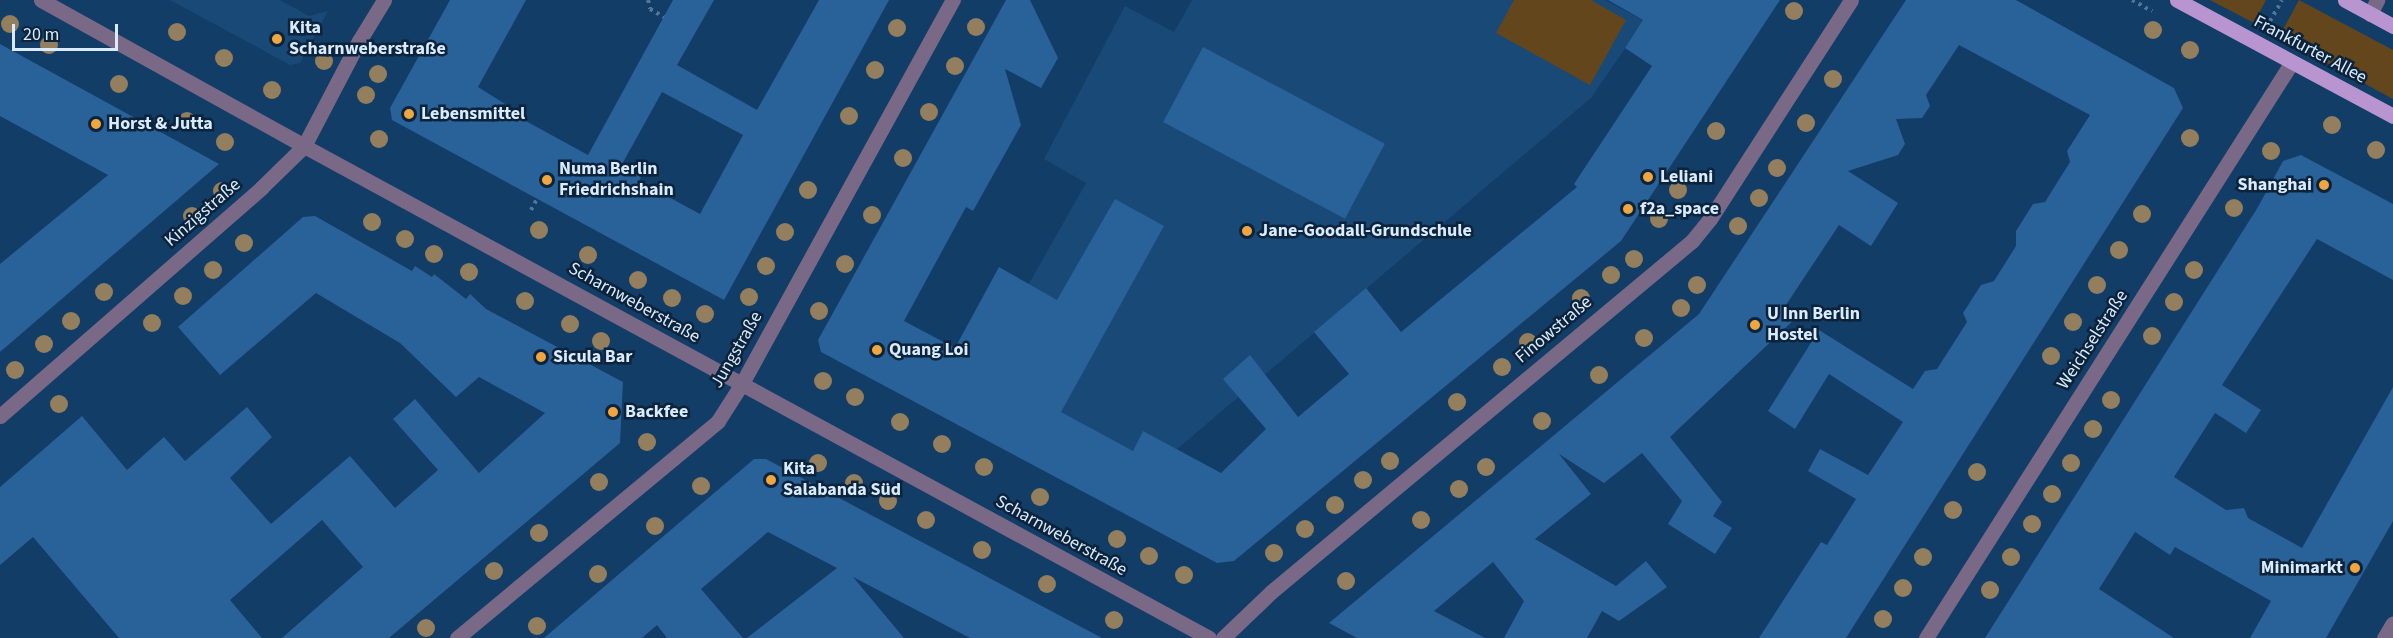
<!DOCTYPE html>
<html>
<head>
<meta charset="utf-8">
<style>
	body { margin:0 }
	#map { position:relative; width:2393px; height:638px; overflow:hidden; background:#113d67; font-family:"Source Sans 3",sans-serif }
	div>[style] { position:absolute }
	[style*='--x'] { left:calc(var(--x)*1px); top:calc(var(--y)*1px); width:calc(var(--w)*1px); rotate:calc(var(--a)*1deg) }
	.built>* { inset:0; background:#194977 }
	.green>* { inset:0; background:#64461d }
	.building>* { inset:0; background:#296199; transform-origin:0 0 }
	.path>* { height:4px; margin-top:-2px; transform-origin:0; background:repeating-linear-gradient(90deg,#537699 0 3px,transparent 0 7.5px) }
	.street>* { height:15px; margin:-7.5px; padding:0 7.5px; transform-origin:7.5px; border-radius:7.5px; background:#7a6986 }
	.primary>* { height:15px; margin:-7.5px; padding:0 7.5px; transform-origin:7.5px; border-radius:7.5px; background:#b895d0 }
	.trees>* { width:18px; height:18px; margin:-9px; border-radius:50%; background:#937e5d }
	.dots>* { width:16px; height:16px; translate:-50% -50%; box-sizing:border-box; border:3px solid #0c233b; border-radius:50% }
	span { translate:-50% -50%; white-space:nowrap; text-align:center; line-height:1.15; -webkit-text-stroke:5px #0c233b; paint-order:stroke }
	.poi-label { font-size:18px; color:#d9ebfe; font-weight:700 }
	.left { translate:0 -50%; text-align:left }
	.right { translate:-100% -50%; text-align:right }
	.street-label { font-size:18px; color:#d9ebfe }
	.scale { position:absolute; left:12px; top:24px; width:106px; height:27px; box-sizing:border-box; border:3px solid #d9ebfe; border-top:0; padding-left:8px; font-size:18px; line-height:21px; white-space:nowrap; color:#d9ebfe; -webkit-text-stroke:4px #0c233b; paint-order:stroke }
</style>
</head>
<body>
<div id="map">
	<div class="built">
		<div style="clip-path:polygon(170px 0,280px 0,309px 16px,328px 11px,300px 63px,290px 65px)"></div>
		<div style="clip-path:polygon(1192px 0,1605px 0,1644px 21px,1591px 98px,1111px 505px,951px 421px,1086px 183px,1044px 159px,1125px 6px,1174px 32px)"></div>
	</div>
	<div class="green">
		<div style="clip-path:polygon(1514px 0,1591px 0,1626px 20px,1590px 85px,1496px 33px)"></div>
		<div style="clip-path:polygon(2210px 0,2266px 0,2254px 23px)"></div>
		<div style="clip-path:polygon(2299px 0,2393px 50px,2393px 99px,2279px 37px)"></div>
	</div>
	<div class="building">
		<div style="clip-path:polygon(evenodd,450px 0,526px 0,478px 87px,515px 110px,513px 114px,588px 155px,673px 0,714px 0,677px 65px,757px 110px,819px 0,889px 0,724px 300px,392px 120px,390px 108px,450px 0,662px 92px,743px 135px,700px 214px,639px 181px,641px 177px,621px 166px,662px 92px)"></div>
		<div style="clip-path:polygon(1006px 0,1030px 0,1058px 58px,1041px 88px,1005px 69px,1021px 125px,973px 211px,966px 207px,904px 321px,955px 348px,999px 267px,1057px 300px,1115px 199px,1164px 226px,1061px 412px,1133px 451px,1143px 431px,1221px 473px,1266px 429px,1223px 379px,1250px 355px,1298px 417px,1349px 374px,1314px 332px,1366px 288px,1401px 332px,1577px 187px,1574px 184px,1652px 66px,1625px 48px,1643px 20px,1608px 0,1780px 0,1621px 241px,1234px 561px,1217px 563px,821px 352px,818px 340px)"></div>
		<div style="clip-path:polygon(1906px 0,2016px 0,2174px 88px,2183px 108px,1846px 638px,1759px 638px,1821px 542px,1827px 545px,1856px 499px,1808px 471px,1820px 449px,1868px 475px,1903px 422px,1829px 374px,1795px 429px,1768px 411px,1819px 330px,1913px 389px,1925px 371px,1937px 369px,1967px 322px,1963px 313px,1981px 285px,1994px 281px,2016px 246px,2016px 231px,2033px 204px,2045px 202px,2070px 162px,2067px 151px,2090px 115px,1959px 45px,1926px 95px,1930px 106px,1922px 118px,1896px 119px,1905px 144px,1898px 155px,1848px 171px,1898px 203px,1871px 246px,1839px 225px,1784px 308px,1798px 316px,1670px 437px,1722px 502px,1713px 516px,1732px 528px,1715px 554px,1668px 524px,1682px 501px,1642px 453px,1604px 483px,1559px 454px,1591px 494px,1535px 539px,1616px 586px,1646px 561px,1667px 587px,1619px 621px,1602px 611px,1587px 638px,1504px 638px,1524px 601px,1493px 562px,1434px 611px,1485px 638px,1357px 638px,1329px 623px,1699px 314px)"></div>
		<div style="clip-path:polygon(0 44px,219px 164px,0 352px,0 264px,108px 175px,0 116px)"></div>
		<div style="left:1203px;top:47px;width:206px;height:85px;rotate:28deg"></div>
		<div style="clip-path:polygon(2301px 155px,2393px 204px,2393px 280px,2317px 239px,2222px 385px,2261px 410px,2246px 433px,2215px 413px,2174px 477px,2226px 510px,2244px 508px,2248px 518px,2302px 548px,2393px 387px,2393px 521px,2326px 638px,2250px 638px,2271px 601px,2175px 547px,2170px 555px,2135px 532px,2099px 589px,2174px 638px,1985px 638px,2258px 207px,2283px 161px)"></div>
		<div style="clip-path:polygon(315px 216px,412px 271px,415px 266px,432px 277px,434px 274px,466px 299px,470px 294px,486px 309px,623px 382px,620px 443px,389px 638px,282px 638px,363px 567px,322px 520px,230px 600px,262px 638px,119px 638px,33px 537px,0 565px,0 487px,82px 416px,127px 470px,164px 437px,185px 461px,247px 407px,272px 437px,230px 478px,271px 524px,350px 456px,395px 508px,438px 470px,393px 419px,415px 399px,479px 473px,545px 413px,479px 377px,456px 397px,400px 343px,316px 293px,220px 375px,178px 327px,303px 217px)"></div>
		<div style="clip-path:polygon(754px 459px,766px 459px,1102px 638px,970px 638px,853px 577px,904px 638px,747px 638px,837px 568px,768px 532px,701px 589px,743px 638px,667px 638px,657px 625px,642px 638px,544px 638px)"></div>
	</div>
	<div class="path">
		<div style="--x:648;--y:0;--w:9;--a:77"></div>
		<div style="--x:650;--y:9;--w:16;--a:30"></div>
		<div style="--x:2132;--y:0;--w:23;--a:29"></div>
		<div style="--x:2270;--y:21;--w:24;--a:-60"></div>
		<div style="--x:531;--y:210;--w:13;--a:-61"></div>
	</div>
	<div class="street">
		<div style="--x:41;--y:0;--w:301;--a:29"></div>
		<div style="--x:304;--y:146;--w:1030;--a:28.53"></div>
		<div style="--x:2370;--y:14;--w:16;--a:-63"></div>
		<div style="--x:0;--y:416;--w:347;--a:-41.1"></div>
		<div style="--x:261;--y:188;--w:60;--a:-44.3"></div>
		<div style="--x:304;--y:146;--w:119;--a:-62.4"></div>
		<div style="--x:359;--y:41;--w:48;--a:-58.6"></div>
		<div style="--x:457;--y:638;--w:339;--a:-39.7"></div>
		<div style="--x:718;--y:421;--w:43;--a:-57.4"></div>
		<div style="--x:741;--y:385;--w:440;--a:-61.2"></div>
		<div style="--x:1223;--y:638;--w:66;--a:-43.8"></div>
		<div style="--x:1271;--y:592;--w:548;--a:-39.82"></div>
		<div style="--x:1692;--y:241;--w:28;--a:-51"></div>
		<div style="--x:1710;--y:219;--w:260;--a:-57.2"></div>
		<div style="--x:1926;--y:638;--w:682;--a:-57.57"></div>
		<div style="--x:2384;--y:638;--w:17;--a:-59"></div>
	</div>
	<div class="primary">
		<div style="--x:2177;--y:0;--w:245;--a:28.2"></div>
		<div style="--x:2345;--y:0;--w:55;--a:28.4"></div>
	</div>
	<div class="trees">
		<div style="left:1794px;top:11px"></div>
		<div style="left:10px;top:24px"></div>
		<div style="left:976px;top:27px"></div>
		<div style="left:897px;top:28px"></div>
		<div style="left:2153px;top:30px"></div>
		<div style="left:177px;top:32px"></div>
		<div style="left:49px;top:45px"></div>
		<div style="left:2190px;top:50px"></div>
		<div style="left:224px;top:58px"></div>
		<div style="left:324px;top:61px"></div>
		<div style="left:955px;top:66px"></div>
		<div style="left:875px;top:70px"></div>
		<div style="left:378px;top:74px"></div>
		<div style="left:1833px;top:79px"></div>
		<div style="left:119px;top:84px"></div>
		<div style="left:272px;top:90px"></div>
		<div style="left:366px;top:95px"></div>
		<div style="left:929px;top:112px"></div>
		<div style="left:849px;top:116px"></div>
		<div style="left:187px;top:121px"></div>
		<div style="left:1806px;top:123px"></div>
		<div style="left:2332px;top:125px"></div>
		<div style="left:1716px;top:131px"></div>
		<div style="left:2190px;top:138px"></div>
		<div style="left:379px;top:139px"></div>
		<div style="left:225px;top:142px"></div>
		<div style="left:2376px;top:150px"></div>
		<div style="left:2271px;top:151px"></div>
		<div style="left:903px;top:158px"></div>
		<div style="left:1777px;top:168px"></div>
		<div style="left:808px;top:190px"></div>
		<div style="left:1678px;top:190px"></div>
		<div style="left:222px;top:191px"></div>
		<div style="left:1759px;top:198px"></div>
		<div style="left:2234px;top:208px"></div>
		<div style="left:2142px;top:214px"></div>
		<div style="left:872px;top:215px"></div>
		<div style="left:192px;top:216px"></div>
		<div style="left:1659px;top:219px"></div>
		<div style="left:372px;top:222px"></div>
		<div style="left:1738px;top:226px"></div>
		<div style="left:539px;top:230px"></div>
		<div style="left:785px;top:232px"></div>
		<div style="left:405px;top:239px"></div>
		<div style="left:244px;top:243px"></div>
		<div style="left:2119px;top:250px"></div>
		<div style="left:434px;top:254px"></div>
		<div style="left:588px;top:255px"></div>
		<div style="left:1634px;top:259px"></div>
		<div style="left:845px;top:264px"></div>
		<div style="left:766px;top:266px"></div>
		<div style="left:213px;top:270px"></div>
		<div style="left:2194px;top:270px"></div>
		<div style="left:469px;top:272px"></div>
		<div style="left:1611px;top:275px"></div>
		<div style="left:638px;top:280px"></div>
		<div style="left:1697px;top:285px"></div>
		<div style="left:2097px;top:285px"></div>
		<div style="left:104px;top:292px"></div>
		<div style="left:183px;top:296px"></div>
		<div style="left:749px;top:297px"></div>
		<div style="left:672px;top:298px"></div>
		<div style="left:1581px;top:298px"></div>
		<div style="left:525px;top:301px"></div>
		<div style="left:2174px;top:302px"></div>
		<div style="left:1681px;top:308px"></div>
		<div style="left:819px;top:311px"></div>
		<div style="left:705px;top:314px"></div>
		<div style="left:71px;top:321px"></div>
		<div style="left:2073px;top:322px"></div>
		<div style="left:152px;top:323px"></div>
		<div style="left:570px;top:324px"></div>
		<div style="left:2152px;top:336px"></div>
		<div style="left:1644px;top:338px"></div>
		<div style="left:601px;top:341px"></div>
		<div style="left:1528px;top:342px"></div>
		<div style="left:44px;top:344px"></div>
		<div style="left:2051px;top:356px"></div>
		<div style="left:1502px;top:367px"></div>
		<div style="left:15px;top:370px"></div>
		<div style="left:1599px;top:375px"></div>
		<div style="left:823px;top:381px"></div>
		<div style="left:855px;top:397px"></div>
		<div style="left:2111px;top:400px"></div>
		<div style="left:1457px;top:402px"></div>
		<div style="left:59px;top:404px"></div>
		<div style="left:1542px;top:421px"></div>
		<div style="left:900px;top:422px"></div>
		<div style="left:2093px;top:429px"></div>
		<div style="left:647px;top:442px"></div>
		<div style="left:942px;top:444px"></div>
		<div style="left:1390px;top:461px"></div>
		<div style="left:818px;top:463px"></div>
		<div style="left:2071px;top:463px"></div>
		<div style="left:984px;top:467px"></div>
		<div style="left:1486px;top:467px"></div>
		<div style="left:1977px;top:472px"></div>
		<div style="left:1363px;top:480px"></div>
		<div style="left:599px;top:482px"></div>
		<div style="left:854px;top:483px"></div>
		<div style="left:701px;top:486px"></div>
		<div style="left:1459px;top:489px"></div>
		<div style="left:2052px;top:494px"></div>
		<div style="left:1040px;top:497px"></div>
		<div style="left:888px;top:501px"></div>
		<div style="left:1335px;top:505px"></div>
		<div style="left:1953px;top:510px"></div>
		<div style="left:926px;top:520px"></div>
		<div style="left:1421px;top:520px"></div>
		<div style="left:2032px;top:524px"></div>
		<div style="left:655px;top:526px"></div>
		<div style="left:1305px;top:529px"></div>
		<div style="left:539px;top:533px"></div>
		<div style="left:1117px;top:539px"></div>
		<div style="left:982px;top:550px"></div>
		<div style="left:1274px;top:553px"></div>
		<div style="left:1149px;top:556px"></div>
		<div style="left:1923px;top:557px"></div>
		<div style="left:2011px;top:557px"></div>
		<div style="left:494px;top:571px"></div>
		<div style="left:598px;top:574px"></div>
		<div style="left:1184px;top:575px"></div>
		<div style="left:1346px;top:581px"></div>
		<div style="left:1047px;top:584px"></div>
		<div style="left:1903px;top:588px"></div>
		<div style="left:1990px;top:590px"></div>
		<div style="left:1883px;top:619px"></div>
		<div style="left:1114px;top:620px"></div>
		<div style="left:537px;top:626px"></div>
		<div style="left:426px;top:628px"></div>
	</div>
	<div class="dots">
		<div style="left:277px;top:39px;background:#f0a63f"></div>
		<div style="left:409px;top:114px;background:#f0a63f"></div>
		<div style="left:96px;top:124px;background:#f0a63f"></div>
		<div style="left:1648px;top:177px;background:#f0a63f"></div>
		<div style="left:547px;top:180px;background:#f0a63f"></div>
		<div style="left:2324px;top:185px;background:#f0a63f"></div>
		<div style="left:1628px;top:209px;background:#f0a63f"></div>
		<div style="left:1247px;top:231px;background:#f0a63f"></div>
		<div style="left:1755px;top:325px;background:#f0a63f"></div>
		<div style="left:877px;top:350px;background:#f0a63f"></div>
		<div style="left:541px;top:357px;background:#f0a63f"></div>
		<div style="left:613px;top:412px;background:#f0a63f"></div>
		<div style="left:771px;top:480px;background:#f0a63f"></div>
		<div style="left:2355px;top:568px;background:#f0a63f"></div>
	</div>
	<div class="poi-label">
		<span class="left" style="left:289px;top:39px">Kita<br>Scharnweberstraße</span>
		<span class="left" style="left:421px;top:114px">Lebensmittel</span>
		<span class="left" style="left:108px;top:124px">Horst &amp; Jutta</span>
		<span class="left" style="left:559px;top:180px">Numa Berlin<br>Friedrichshain</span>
		<span class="left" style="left:1660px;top:177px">Leliani</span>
		<span class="right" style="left:2312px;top:185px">Shanghai</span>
		<span class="left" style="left:1640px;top:209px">f2a_space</span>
		<span class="left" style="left:1259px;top:231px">Jane-Goodall-Grundschule</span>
		<span class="left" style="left:1767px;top:325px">U Inn Berlin<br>Hostel</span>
		<span class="left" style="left:889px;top:350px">Quang Loi</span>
		<span class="left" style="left:553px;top:357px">Sicula Bar</span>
		<span class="left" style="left:625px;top:412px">Backfee</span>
		<span class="left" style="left:783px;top:480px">Kita<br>Salabanda Süd</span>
		<span class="right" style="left:2343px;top:568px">Minimarkt</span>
	</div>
	<div class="street-label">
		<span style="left:2310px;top:50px;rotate:28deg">Frankfurter Allee</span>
		<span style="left:203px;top:213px;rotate:-41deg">Kinzigstraße</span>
		<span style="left:634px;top:303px;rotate:29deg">Scharnweberstraße</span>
		<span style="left:1554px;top:330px;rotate:-40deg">Finowstraße</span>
		<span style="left:2093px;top:340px;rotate:-57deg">Weichselstraße</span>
		<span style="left:737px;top:350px;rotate:-60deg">Jungstraße</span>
		<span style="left:1061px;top:536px;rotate:29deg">Scharnweberstraße</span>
	</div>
	<div class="scale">20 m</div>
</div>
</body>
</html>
